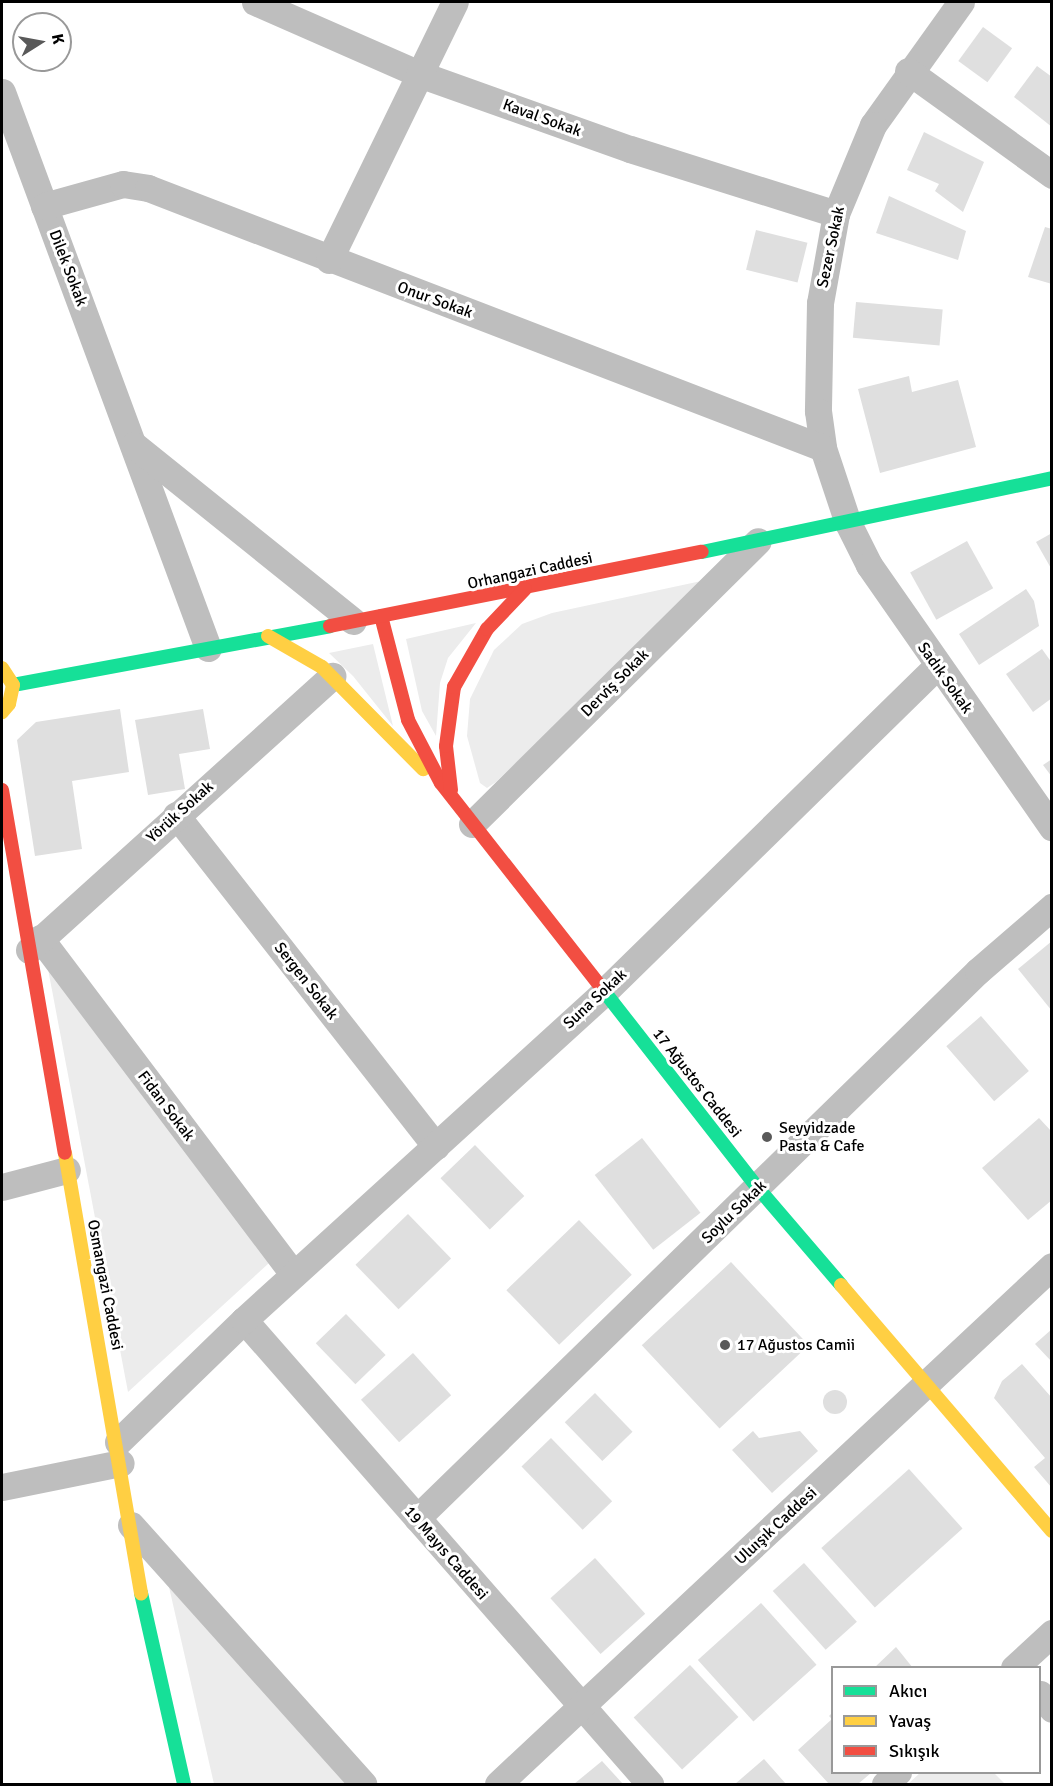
<!DOCTYPE html>
<html>
<head>
<meta charset="utf-8">
<style>
	body { margin:0 }
	#map { position:relative; width:1053px; height:1786px; overflow:hidden; background:#fff; font-family:Signika,sans-serif }
	div>[style] { position:absolute }
	[style*='--x'] { left:calc(var(--x)*1px); top:calc(var(--y)*1px); width:calc(var(--w)*1px); rotate:calc(var(--a)*1deg) }
	.green>* { inset:0; background:#ececec }
	.building>* { inset:0; background:#dfdfdf; transform-origin:0 0 }
	.round { border-radius:50% }
	.street>* { height:27px; margin:-13.5px; padding:0 13.5px; transform-origin:13.5px; border-radius:13.5px; background:#bebebe }
	.fast>* { height:14px; margin:-7px; padding:0 7px; transform-origin:7px; border-radius:7px; background:#16e098 }
	.slow>* { height:14px; margin:-7px; padding:0 7px; transform-origin:7px; border-radius:7px; background:#ffcf43 }
	.jam>* { height:14px; margin:-7px; padding:0 7px; transform-origin:7px; border-radius:7px; background:#f24e42 }
	.dots>* { width:16px; height:16px; translate:-50% -50%; box-sizing:border-box; border:3px solid #fff; border-radius:50% }
	span { translate:-50% -50%; white-space:nowrap; text-align:center; line-height:1.15; -webkit-text-stroke:6px #fff; paint-order:stroke }
	.street-label { font-size:16px; color:#000 }
	.poi-label { font-size:16px; color:#000 }
	.left { translate:0 -50%; text-align:left }
	.frame { position:absolute; inset:0; border:3px solid #000; pointer-events:none }
	.legend { position:absolute; left:831px; top:1666px; width:210px; height:108px; box-sizing:border-box; background:#fff; border:2px solid #999; margin:0; padding:8px 10px; list-style:none; font-size:18px; color:#000 }
	.legend li { display:flex; align-items:center; gap:12px; height:30px }
	.legend b { width:30px; border:2px solid #999 }
	.north { position:absolute; left:12px; top:12px; width:60px; height:60px; box-sizing:border-box; background:#fff; border:2px solid #999; border-radius:50%; rotate:79deg; font-size:16px; font-weight:700; line-height:24px; text-align:center; color:#000 }
	.north::after { content:''; display:block; margin:auto; width:21px; height:27px; background:#595959; clip-path:polygon(50% 0,100% 100%,50% 72%,0 100%) }
</style>
</head>
<body>
<div id="map">
	<div class="green">
		<div style="clip-path:polygon(706px 580px,496px 782px,487px 788px,480px 783px,467px 736px,470px 699px,494px 650px,522px 624px,552px 613px)"></div>
		<div style="clip-path:polygon(476px 623px,448px 658px,440px 683px,436px 736px,422px 711px,406px 639px)"></div>
		<div style="clip-path:polygon(373px 644px,393px 726px,353px 676px,329px 653px)"></div>
		<div style="clip-path:polygon(48px 969px,269px 1263px,128px 1392px)"></div>
		<div style="clip-path:polygon(169px 1587px,349px 1784px,214px 1784px)"></div>
		<div style="clip-path:polygon(921px 1772px,994px 1773px,1005px 1784px,908px 1784px)"></div>
	</div>
	<div class="building">
		<div style="left:983px;top:27px;width:36px;height:42px;rotate:36deg"></div>
		<div style="clip-path:polygon(1037px 66px,1052px 77px,1052px 127px,1014px 97px)"></div>
		<div style="clip-path:polygon(924px 132px,984px 162px,963px 212px,935px 191px,939px 184px,907px 170px)"></div>
		<div style="clip-path:polygon(889px 196px,966px 231px,958px 260px,876px 233px)"></div>
		<div style="clip-path:polygon(1045px 227px,1052px 229px,1052px 284px,1028px 277px)"></div>
		<div style="left:756px;top:230px;width:53px;height:41px;rotate:14deg"></div>
		<div style="left:856px;top:302px;width:87px;height:36px;rotate:5deg"></div>
		<div style="clip-path:polygon(909px 376px,912px 392px,958px 380px,976px 447px,880px 473px,858px 389px)"></div>
		<div style="clip-path:polygon(1052px 533px,1052px 570px,1036px 542px)"></div>
		<div style="left:967px;top:541px;width:54px;height:65px;rotate:61deg"></div>
		<div style="clip-path:polygon(1026px 589px,1034px 601px,1039px 626px,979px 665px,959px 634px)"></div>
		<div style="clip-path:polygon(1042px 649px,1052px 663px,1052px 698px,1033px 712px,1006px 674px)"></div>
		<div style="clip-path:polygon(120px 709px,129px 772px,72px 781px,82px 849px,35px 856px,17px 740px,36px 722px)"></div>
		<div style="clip-path:polygon(203px 709px,210px 749px,179px 754px,185px 789px,148px 795px,135px 720px)"></div>
		<div style="clip-path:polygon(1052px 759px,1052px 777px,1043px 765px)"></div>
		<div style="clip-path:polygon(1052px 941px,1052px 1011px,1018px 969px)"></div>
		<div style="left:981px;top:1016px;width:73px;height:46px;rotate:49deg"></div>
		<div style="clip-path:polygon(1039px 1118px,1052px 1132px,1052px 1200px,1028px 1220px,982px 1168px)"></div>
		<div style="left:642px;top:1138px;width:95px;height:60px;rotate:52deg"></div>
		<div style="left:475px;top:1145px;width:71px;height:48px;rotate:46deg"></div>
		<div style="left:408px;top:1214px;width:62px;height:73px;rotate:46deg"></div>
		<div style="left:579px;top:1220px;width:76px;height:101px;rotate:46deg"></div>
		<div style="left:731px;top:1262px;width:114px;height:122px;rotate:47deg"></div>
		<div style="left:346px;top:1314px;width:57px;height:42px;rotate:46deg"></div>
		<div style="clip-path:polygon(1052px 1329px,1052px 1362px,1035px 1344px)"></div>
		<div style="left:413px;top:1353px;width:57px;height:70px;rotate:48deg"></div>
		<div style="clip-path:polygon(1022px 1364px,1052px 1398px,1052px 1488px,1034px 1467px,1045px 1458px,994px 1398px,1002px 1381px)"></div>
		<div class="round" style="left:823px;top:1390px;width:24px;height:24px"></div>
		<div style="left:595px;top:1393px;width:54px;height:42px;rotate:46deg"></div>
		<div style="clip-path:polygon(753px 1431px,759px 1438px,800px 1431px,818px 1451px,772px 1493px,732px 1450px)"></div>
		<div style="left:551px;top:1438px;width:88px;height:41px;rotate:46deg"></div>
		<div style="left:909px;top:1469px;width:80px;height:118px;rotate:48deg"></div>
		<div style="left:595px;top:1558px;width:75px;height:60px;rotate:48deg"></div>
		<div style="left:804px;top:1563px;width:79px;height:42px;rotate:48deg"></div>
		<div style="left:761px;top:1603px;width:83px;height:85px;rotate:48deg"></div>
		<div style="clip-path:polygon(896px 1647px,913px 1668px,874px 1668px)"></div>
		<div style="left:690px;top:1665px;width:71px;height:77px;rotate:47deg"></div>
		<div style="clip-path:polygon(832px 1713px,832px 1773px,871px 1773px,858px 1784px,829px 1784px,798px 1750px,832px 1719px,829px 1716px)"></div>
		<div style="clip-path:polygon(764px 1759px,786px 1784px,735px 1784px)"></div>
		<div style="clip-path:polygon(602px 1761px,623px 1784px,574px 1784px)"></div>
	</div>
	<div class="street">
		<div style="--x:255;--y:2;--w:179;--a:23.7"></div>
		<div style="--x:419;--y:74;--w:224;--a:19.6"></div>
		<div style="--x:630;--y:149;--w:216;--a:17.5"></div>
		<div style="--x:961;--y:2;--w:151;--a:125.6"></div>
		<div style="--x:873;--y:125;--w:96;--a:112.6"></div>
		<div style="--x:836;--y:214;--w:90;--a:100.2"></div>
		<div style="--x:820;--y:303;--w:108;--a:91.1"></div>
		<div style="--x:818;--y:411;--w:37;--a:82"></div>
		<div style="--x:823;--y:448;--w:79;--a:71.6"></div>
		<div style="--x:848;--y:523;--w:47;--a:63.4"></div>
		<div style="--x:869;--y:565;--w:320;--a:55.1"></div>
		<div style="--x:908;--y:71;--w:178;--a:35.8"></div>
		<div style="--x:2;--y:92;--w:593;--a:69.67"></div>
		<div style="--x:44;--y:206;--w:82;--a:-15.6"></div>
		<div style="--x:123;--y:184;--w:25;--a:9"></div>
		<div style="--x:148;--y:188;--w:723;--a:21.07"></div>
		<div style="--x:329;--y:260;--w:287;--a:-64"></div>
		<div style="--x:134;--y:445;--w:281;--a:38.8"></div>
		<div style="--x:176;--y:815;--w:421;--a:51.9"></div>
		<div style="--x:472;--y:824;--w:402;--a:-44.7"></div>
		<div style="--x:40;--y:938;--w:421;--a:53"></div>
		<div style="--x:29;--y:950;--w:409;--a:-42.1"></div>
		<div style="--x:2;--y:1187;--w:67;--a:-14.7"></div>
		<div style="--x:244;--y:1320;--w:617;--a:48.81"></div>
		<div style="--x:118;--y:1442;--w:175;--a:-44.1"></div>
		<div style="--x:244;--y:1320;--w:487;--a:-42.3"></div>
		<div style="--x:604;--y:992;--w:465;--a:-44.4"></div>
		<div style="--x:2;--y:1487;--w:121;--a:-11.4"></div>
		<div style="--x:417;--y:1518;--w:784;--a:-44.28"></div>
		<div style="--x:978;--y:971;--w:98;--a:-40.9"></div>
		<div style="--x:131;--y:1525;--w:348;--a:48.1"></div>
		<div style="--x:1014;--y:1668;--w:52;--a:-42.6"></div>
		<div style="--x:1040;--y:1694;--w:19;--a:51"></div>
		<div style="--x:498;--y:1784;--w:758;--a:-43.08"></div>
		<div style="--x:885;--y:1784;--w:18;--a:-43"></div>
	</div>
	<div class="fast">
		<div style="--x:702;--y:552;--w:358;--a:-11.9"></div>
		<div style="--x:13;--y:685;--w:322;--a:-10.5"></div>
		<div style="--x:600;--y:986;--w:256;--a:52"></div>
		<div style="--x:758;--y:1188;--w:128;--a:49.4"></div>
		<div style="--x:141;--y:1593;--w:196;--a:77.3"></div>
	</div>
	<div class="slow">
		<div style="--x:268;--y:636;--w:62;--a:29.9"></div>
		<div style="--x:322;--y:667;--w:144;--a:45.3"></div>
		<div style="--x:2;--y:668;--w:20;--a:57"></div>
		<div style="--x:13;--y:685;--w:19;--a:102"></div>
		<div style="--x:9;--y:704;--w:11;--a:131"></div>
		<div style="--x:65;--y:1153;--w:447;--a:80.2"></div>
		<div style="--x:841;--y:1285;--w:324;--a:49.4"></div>
	</div>
	<div class="jam">
		<div style="--x:381;--y:616;--w:107;--a:75.4"></div>
		<div style="--x:408;--y:720;--w:71;--a:62.4"></div>
		<div style="--x:441;--y:783;--w:258;--a:51.9"></div>
		<div style="--x:330;--y:626;--w:379;--a:-11.3"></div>
		<div style="--x:2;--y:790;--w:368;--a:80.2"></div>
		<div style="--x:451;--y:790;--w:44;--a:-96.5"></div>
		<div style="--x:446;--y:746;--w:60;--a:-82.3"></div>
		<div style="--x:454;--y:687;--w:67;--a:-60.4"></div>
		<div style="--x:487;--y:629;--w:55;--a:-46.5"></div>
	</div>
	<div class="dots">
		<div style="left:767px;top:1137px;background:#595959"></div>
		<div style="left:725px;top:1345px;background:#595959"></div>
	</div>
	<div class="street-label">
		<span style="left:542px;top:118px;rotate:20deg">Kaval Sokak</span>
		<span style="left:831px;top:247px;rotate:-78deg">Sezer Sokak</span>
		<span style="left:68px;top:268px;rotate:69deg">Dilek Sokak</span>
		<span style="left:435px;top:300px;rotate:20deg">Onur Sokak</span>
		<span style="left:530px;top:571px;rotate:-12deg">Orhangazi Caddesi</span>
		<span style="left:945px;top:678px;rotate:55deg">Sadık Sokak</span>
		<span style="left:615px;top:683px;rotate:-45deg">Derviş Sokak</span>
		<span style="left:180px;top:812px;rotate:-42deg">Yörük Sokak</span>
		<span style="left:306px;top:981px;rotate:52deg">Sergen Sokak</span>
		<span style="left:595px;top:999px;rotate:-43deg">Suna Sokak</span>
		<span style="left:697px;top:1083px;rotate:52deg">17 Ağustos Caddesi</span>
		<span style="left:166px;top:1106px;rotate:53deg">Fidan Sokak</span>
		<span style="left:734px;top:1212px;rotate:-44deg">Soylu Sokak</span>
		<span style="left:105px;top:1285px;rotate:79deg">Osmangazi Caddesi</span>
		<span style="left:776px;top:1526px;rotate:-43deg">Uluışık Caddesi</span>
		<span style="left:446px;top:1553px;rotate:49deg">19 Mayıs Caddesi</span>
	</div>
	<div class="poi-label">
		<span class="left" style="left:779px;top:1137px">Seyyidzade<br>Pasta &amp; Cafe</span>
		<span class="left" style="left:737px;top:1345px">17 Ağustos Camii</span>
	</div>
	<div class="frame"></div>
	<ul class="legend">
	<li><b style="height:8px;background:#16e098"></b>Akıcı</li>
	<li><b style="height:8px;background:#ffcf43"></b>Yavaş</li>
	<li><b style="height:8px;background:#f24e42"></b>Sıkışık</li>
	</ul>
	<div class="north">K</div>
</div>
</body>
</html>
